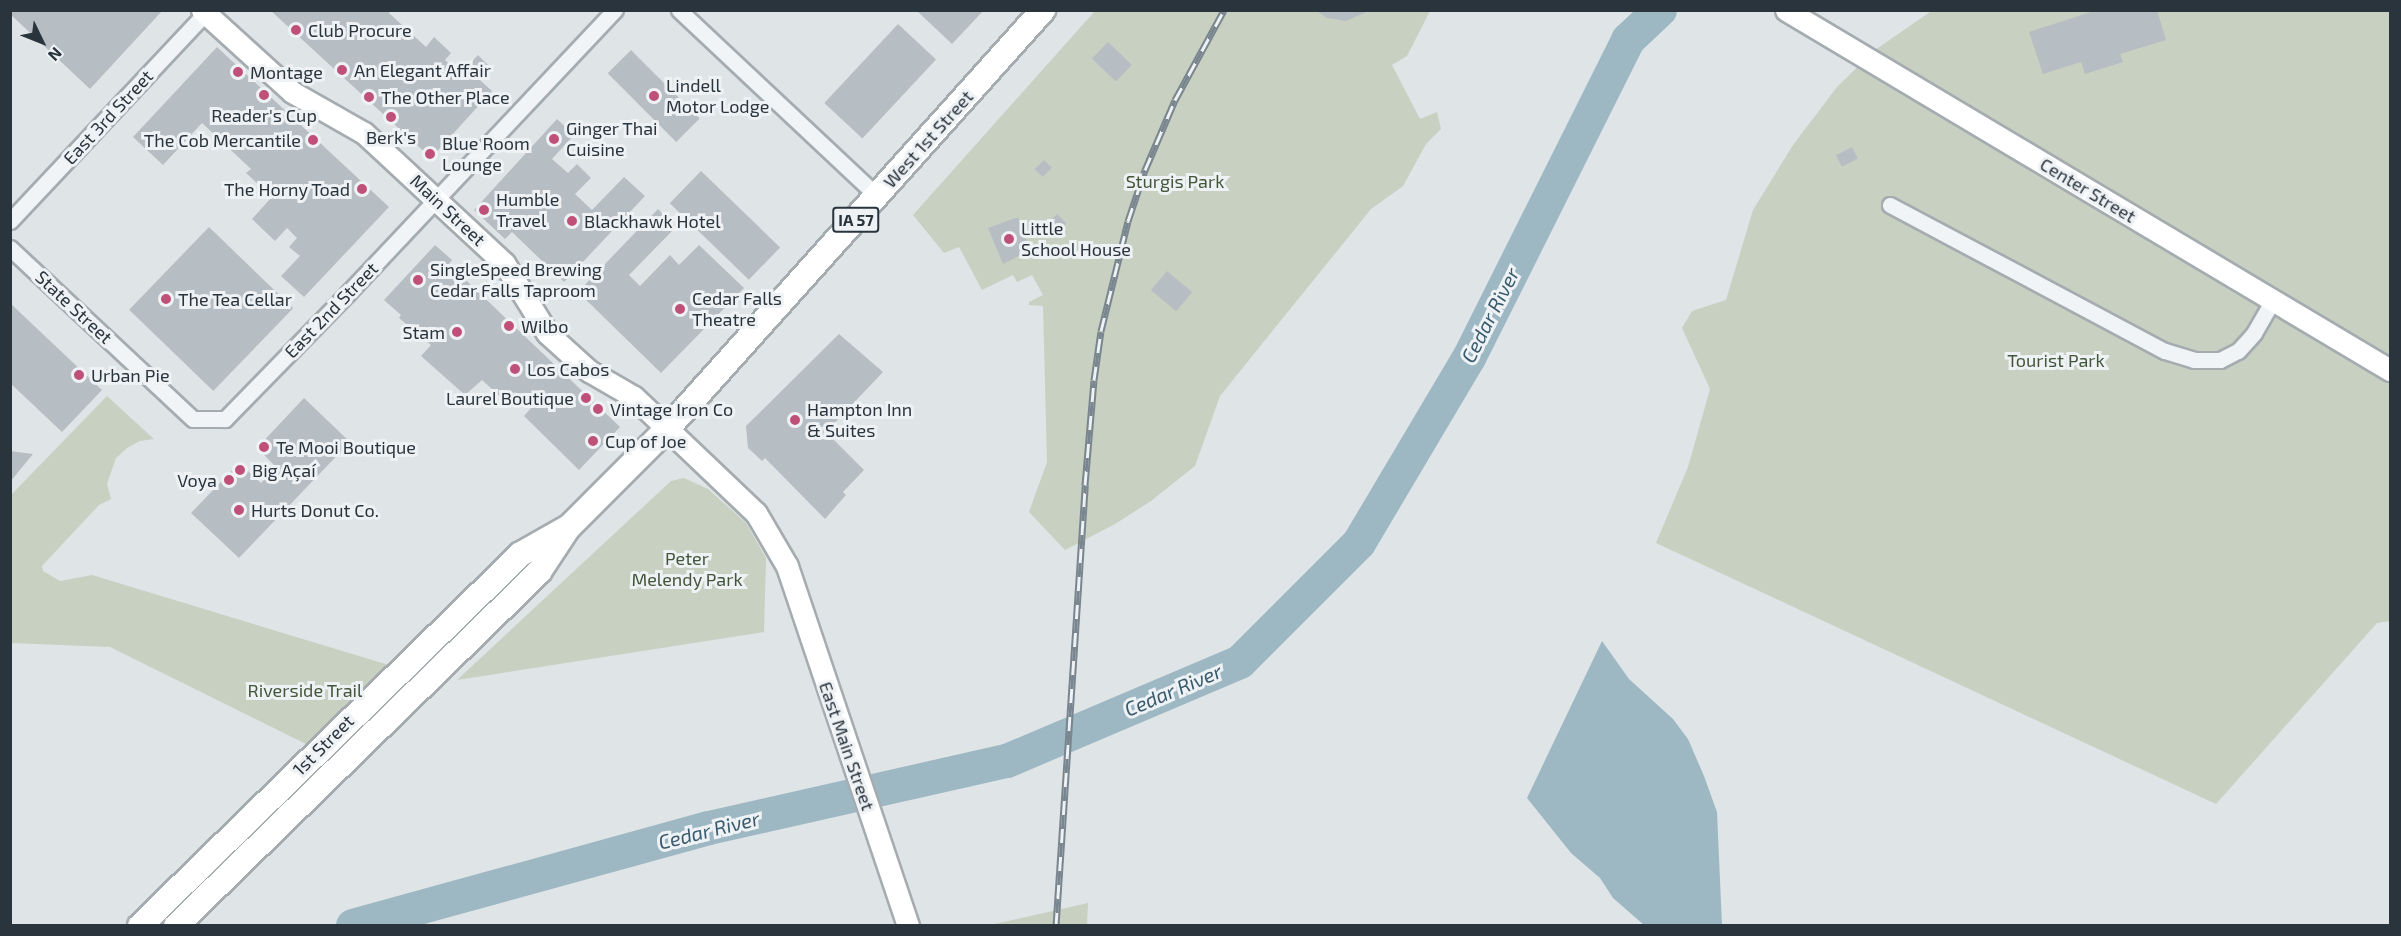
<!DOCTYPE html>
<html>
<head>
<meta charset="utf-8">
<style>
	body { margin:0 }
	#map { position:relative; width:2401px; height:936px; overflow:hidden; background:#dfe4e7; font-family:"Exo 2",sans-serif }
	div>[style] { position:absolute }
	[style*='--x'] { left:calc(var(--x)*1px); top:calc(var(--y)*1px); width:calc(var(--w)*1px); rotate:calc(var(--a)*1deg) }
	.green>* { inset:0; background:#c8d0c1 }
	.water>* { inset:0; background:#9eb8c3 }
	.river>* { height:34px; margin:-17px; padding:0 17px; transform-origin:17px; border-radius:17px; background:#9eb8c3 }
	.building>* { inset:0; background:#b7bec3; transform-origin:0 0 }
	.roads { filter:drop-shadow(2px 0 #a5acb0) drop-shadow(-2px 0 #a5acb0) drop-shadow(0 2px #a5acb0) drop-shadow(0 -2px #a5acb0) }
	.minor>* { height:15px; margin:-7.5px; padding:0 7.5px; transform-origin:7.5px; border-radius:7.5px; background:#f1f4f6 }
	.secondary>* { height:21px; margin:-10.5px; padding:0 10.5px; transform-origin:10.5px; border-radius:10.5px; background:#fff }
	.primary>* { height:24px; margin:-12px; padding:0 12px; transform-origin:12px; border-radius:12px; background:#fff }
	.rail>* { height:7px; margin-top:-3.5px; transform-origin:0; background:repeating-linear-gradient(90deg,#eef2f5 0 14px,#7a868f 0 28px); box-sizing:border-box; border-block:2px solid #7a868f }
	.dots>* { width:16px; height:16px; translate:-50% -50%; box-sizing:border-box; border:3px solid #eef2f5; border-radius:50% }
	span { translate:-50% -50%; white-space:nowrap; text-align:center; line-height:1.15; -webkit-text-stroke:6px #eef2f5; paint-order:stroke }
	.shield-label span { padding:2px 4px; background:#eef2f5; border:2px solid; border-radius:4px; -webkit-text-stroke-width:0 }
	.shield-label { font-size:16px; color:#2a343c; font-weight:700 }
	.poi-label { font-size:18px; color:#2a343c }
	.left { translate:0 -50%; text-align:left }
	.right { translate:-100% -50%; text-align:right }
	.street-label { font-size:18px; color:#2a343c }
	.park-label { font-size:18px; color:#445639 }
	.water-label { font-size:20px; color:#385a6c; font-style:italic }
	.frame { position:absolute; inset:0; border:12px solid #2a343c; pointer-events:none }
	.north { position:absolute; left:12px; top:12px; width:60px; height:60px; -webkit-text-stroke:4px #eef2f5; paint-order:stroke; rotate:133deg; font-size:16px; font-weight:700; line-height:24px; text-align:center; color:#2a343c }
	.north::after { content:''; display:block; margin:auto; width:21px; height:27px; background:#2a343c; clip-path:polygon(50% 0,100% 100%,50% 72%,0 100%) }
</style>
</head>
<body>
<div id="map">
	<div class="green">
		<div style="clip-path:polygon(1933px 10px,2390px 11px,2390px 621px,2377px 623px,2216px 804px,1656px 543px,1688px 467px,1710px 389px,1682px 328px,1692px 311px,1726px 300px,1753px 210px,1793px 145px,1837px 87px,1875px 50px)"></div>
		<div style="clip-path:polygon(1095px 11px,1430px 11px,1407px 56px,1392px 65px,1420px 119px,1437px 112px,1441px 129px,1426px 144px,1403px 186px,1371px 209px,1220px 396px,1195px 466px,1151px 501px,1115px 524px,1065px 550px,1029px 512px,1047px 462px,1043px 306px,1029px 305px,1029px 302px,1043px 295px,1032px 275px,1017px 282px,1013px 275px,982px 290px,959px 247px,944px 253px,913px 215px)"></div>
		<div style="clip-path:polygon(107px 396px,154px 439px,140px 441px,127px 448px,116px 458px,107px 484px,111px 499px,99px 505px,42px 566px,43px 571px,60px 581px,92px 575px,392px 666px,316px 749px,110px 647px,11px 643px,11px 495px)"></div>
		<div style="clip-path:polygon(684px 478px,708px 489px,746px 523px,766px 558px,764px 632px,457px 680px,671px 481px)"></div>
		<div style="clip-path:polygon(1088px 903px,1087px 925px,990px 925px)"></div>
	</div>
	<div class="water">
		<div style="clip-path:polygon(1602px 641px,1629px 679px,1673px 719px,1688px 739px,1704px 776px,1717px 812px,1722px 925px,1644px 925px,1613px 898px,1600px 878px,1571px 853px,1527px 798px)"></div>
	</div>
	<div class="river">
		<div style="--x:353;--y:926;--w:369;--a:-15.4"></div>
		<div style="--x:709;--y:828;--w:305;--a:-12.7"></div>
		<div style="--x:1007;--y:761;--w:253;--a:-23"></div>
		<div style="--x:1240;--y:662;--w:168;--a:-45"></div>
		<div style="--x:1359;--y:543;--w:215;--a:-59.3"></div>
		<div style="--x:1469;--y:358;--w:356;--a:-63.4"></div>
		<div style="--x:1628;--y:40;--w:44;--a:-43.2"></div>
	</div>
	<div class="building">
		<div style="clip-path:polygon(10px 10px,163px 10px,90px 89px,10px 14px)"></div>
		<div style="clip-path:polygon(270px 10px,391px 10px,389px 13px,426px 47px,434px 37px,451px 53px,445px 60px,460px 74px,478px 55px,491px 68px,480px 80px,492px 91px,431px 158px)"></div>
		<div style="clip-path:polygon(916px 10px,984px 10px,952px 44px)"></div>
		<div style="clip-path:polygon(1315px 10px,1371px 10px,1346px 21px,1327px 18px)"></div>
		<div style="clip-path:polygon(2097px 10px,2157px 10px,2166px 40px,2120px 54px,2123px 62px,2085px 74px,2081px 62px,2043px 74px,2029px 32px)"></div>
		<div style="left:898px;top:24px;width:52px;height:108px;rotate:43deg"></div>
		<div style="left:1108px;top:42px;width:33px;height:23px;rotate:44deg"></div>
		<div style="clip-path:polygon(217px 47px,389px 207px,304px 297px,281px 276px,300px 256px,289px 247px,297px 238px,287px 228px,275px 241px,252px 219px,272px 197px,246px 173px,251px 169px,202px 123px,163px 165px,133px 137px)"></div>
		<div style="left:631px;top:50px;width:97px;height:33px;rotate:45deg"></div>
		<div style="clip-path:polygon(557px 119px,574px 135px,552px 159px,568px 173px,577px 164px,591px 178px,575px 194px,592px 210px,624px 177px,645px 196px,564px 282px,512px 232px,505px 239px,474px 210px)"></div>
		<div style="left:1852px;top:147px;width:13px;height:18px;rotate:63deg"></div>
		<div style="left:1044px;top:160px;width:11px;height:13px;rotate:45deg"></div>
		<div style="left:701px;top:171px;width:110px;height:45px;rotate:44deg"></div>
		<div style="clip-path:polygon(658px 209px,676px 227px,629px 275px,640px 286px,670px 255px,679px 265px,699px 245px,744px 288px,661px 373px,578px 292px)"></div>
		<div style="left:1057px;top:214px;width:13px;height:16px;rotate:45deg"></div>
		<div style="clip-path:polygon(1018px 217px,1030px 250px,1003px 264px,988px 228px)"></div>
		<div style="left:209px;top:227px;width:117px;height:115px;rotate:44deg"></div>
		<div style="clip-path:polygon(435px 245px,452px 260px,449px 264px,620px 427px,579px 470px,524px 416px,531px 408px,515px 392px,506px 402px,482px 380px,465px 395px,421px 356px,431px 345px,399px 318px,401px 315px,384px 300px)"></div>
		<div style="left:1167px;top:271px;width:33px;height:25px;rotate:40deg"></div>
		<div style="clip-path:polygon(10px 303px,102px 390px,62px 432px,10px 383px)"></div>
		<div style="clip-path:polygon(839px 334px,883px 372px,826px 432px,864px 470px,843px 492px,846px 495px,825px 519px,765px 458px,762px 461px,748px 448px,746px 426px)"></div>
		<div style="clip-path:polygon(304px 398px,350px 442px,239px 558px,191px 513px,239px 463px,261px 483px,276px 467px,257px 448px)"></div>
		<div style="clip-path:polygon(10px 451px,33px 454px,10px 482px)"></div>
	</div>
	<div class="roads">
		<div class="minor">
			<div style="--x:679;--y:10;--w:272;--a:43.2"></div>
			<div style="--x:1890;--y:205;--w:311;--a:28"></div>
			<div style="--x:2165;--y:351;--w:30;--a:17"></div>
			<div style="--x:2194;--y:360;--w:26;--a:0"></div>
			<div style="--x:2220;--y:360;--w:20;--a:-27"></div>
			<div style="--x:2238;--y:351;--w:24;--a:-48"></div>
			<div style="--x:2254;--y:333;--w:38;--a:-60"></div>
			<div style="--x:10;--y:221;--w:289;--a:-46.8"></div>
			<div style="--x:10;--y:248;--w:250;--a:43.1"></div>
			<div style="--x:193;--y:419;--w:32;--a:0"></div>
			<div style="--x:225;--y:419;--w:176;--a:-45.7"></div>
			<div style="--x:348;--y:293;--w:389;--a:-46.7"></div>
		</div>
		<div class="secondary">
			<div style="--x:202;--y:10;--w:122;--a:42.3"></div>
			<div style="--x:292;--y:92;--w:83;--a:29.7"></div>
			<div style="--x:364;--y:133;--w:191;--a:42.9"></div>
			<div style="--x:504;--y:263;--w:82;--a:58.4"></div>
			<div style="--x:547;--y:333;--w:57;--a:42.1"></div>
			<div style="--x:589;--y:371;--w:52;--a:30"></div>
			<div style="--x:634;--y:397;--w:168;--a:43.6"></div>
			<div style="--x:756;--y:513;--w:61;--a:59.7"></div>
			<div style="--x:787;--y:566;--w:380;--a:71.4"></div>
			<div style="--x:1786;--y:10;--w:703;--a:30.8"></div>
		</div>
		<div class="primary">
			<div style="--x:140;--y:926;--w:532;--a:-44.32"></div>
			<div style="--x:521;--y:554;--w:51;--a:-29.6"></div>
			<div style="--x:176;--y:926;--w:507;--a:-44.28"></div>
			<div style="--x:539;--y:572;--w:53;--a:-56.6"></div>
			<div style="--x:568;--y:528;--w:141;--a:-45"></div>
			<div style="--x:668;--y:428;--w:562;--a:-48.1"></div>
		</div>
	</div>
	<div class="rail">
		<div style="--x:1056;--y:926;--w:442;--a:-86.2"></div>
		<div style="--x:1085;--y:485;--w:105;--a:-85.1"></div>
		<div style="--x:1094;--y:380;--w:49;--a:-81.9"></div>
		<div style="--x:1101;--y:331;--w:113;--a:-76.2"></div>
		<div style="--x:1128;--y:221;--w:54;--a:-71.6"></div>
		<div style="--x:1145;--y:170;--w:76;--a:-66.8"></div>
		<div style="--x:1175;--y:100;--w:102;--a:-61.4"></div>
	</div>
	<div class="dots">
		<div style="left:296px;top:30px;background:#bf5178"></div>
		<div style="left:342px;top:70px;background:#bf5178"></div>
		<div style="left:238px;top:72px;background:#bf5178"></div>
		<div style="left:264px;top:95px;background:#bf5178"></div>
		<div style="left:654px;top:96px;background:#bf5178"></div>
		<div style="left:369px;top:97px;background:#bf5178"></div>
		<div style="left:391px;top:117px;background:#bf5178"></div>
		<div style="left:554px;top:139px;background:#bf5178"></div>
		<div style="left:313px;top:140px;background:#bf5178"></div>
		<div style="left:430px;top:154px;background:#bf5178"></div>
		<div style="left:362px;top:189px;background:#bf5178"></div>
		<div style="left:484px;top:210px;background:#bf5178"></div>
		<div style="left:572px;top:221px;background:#bf5178"></div>
		<div style="left:1009px;top:239px;background:#bf5178"></div>
		<div style="left:418px;top:280px;background:#bf5178"></div>
		<div style="left:166px;top:299px;background:#bf5178"></div>
		<div style="left:680px;top:309px;background:#bf5178"></div>
		<div style="left:509px;top:326px;background:#bf5178"></div>
		<div style="left:457px;top:332px;background:#bf5178"></div>
		<div style="left:515px;top:369px;background:#bf5178"></div>
		<div style="left:79px;top:375px;background:#bf5178"></div>
		<div style="left:586px;top:398px;background:#bf5178"></div>
		<div style="left:598px;top:409px;background:#bf5178"></div>
		<div style="left:795px;top:420px;background:#bf5178"></div>
		<div style="left:593px;top:441px;background:#bf5178"></div>
		<div style="left:264px;top:447px;background:#bf5178"></div>
		<div style="left:240px;top:470px;background:#bf5178"></div>
		<div style="left:229px;top:480px;background:#bf5178"></div>
		<div style="left:239px;top:510px;background:#bf5178"></div>
	</div>
	<div class="shield-label">
		<span style="left:856px;top:220px">IA 57</span>
	</div>
	<div class="poi-label">
		<span class="left" style="left:308px;top:30px">Club Procure</span>
		<span class="left" style="left:354px;top:70px">An Elegant Affair</span>
		<span class="left" style="left:250px;top:72px">Montage</span>
		<span class="left" style="left:666px;top:96px">Lindell<br>Motor Lodge</span>
		<span class="left" style="left:381px;top:97px">The Other Place</span>
		<span style="left:264px;top:115px">Reader's Cup</span>
		<span class="left" style="left:566px;top:139px">Ginger Thai<br>Cuisine</span>
		<span style="left:391px;top:137px">Berk's</span>
		<span class="right" style="left:301px;top:140px">The Cob Mercantile</span>
		<span class="left" style="left:442px;top:154px">Blue Room<br>Lounge</span>
		<span class="right" style="left:350px;top:189px">The Horny Toad</span>
		<span class="left" style="left:496px;top:210px">Humble<br>Travel</span>
		<span class="left" style="left:584px;top:221px">Blackhawk Hotel</span>
		<span class="left" style="left:1021px;top:239px">Little<br>School House</span>
		<span class="left" style="left:430px;top:280px">SingleSpeed Brewing<br>Cedar Falls Taproom</span>
		<span class="left" style="left:178px;top:299px">The Tea Cellar</span>
		<span class="left" style="left:692px;top:309px">Cedar Falls<br>Theatre</span>
		<span class="left" style="left:521px;top:326px">Wilbo</span>
		<span class="right" style="left:445px;top:332px">Stam</span>
		<span class="left" style="left:527px;top:369px">Los Cabos</span>
		<span class="left" style="left:91px;top:375px">Urban Pie</span>
		<span class="right" style="left:574px;top:398px">Laurel Boutique</span>
		<span class="left" style="left:610px;top:409px">Vintage Iron Co</span>
		<span class="left" style="left:807px;top:420px">Hampton Inn<br>&amp; Suites</span>
		<span class="left" style="left:605px;top:441px">Cup of Joe</span>
		<span class="left" style="left:276px;top:447px">Te Mooi Boutique</span>
		<span class="left" style="left:252px;top:470px">Big Açaí</span>
		<span class="right" style="left:217px;top:480px">Voya</span>
		<span class="left" style="left:251px;top:510px">Hurts Donut Co.</span>
	</div>
	<div class="street-label">
		<span style="left:108px;top:117px;rotate:-47deg">East 3rd Street</span>
		<span style="left:928px;top:139px;rotate:-48deg">West 1st Street</span>
		<span style="left:2088px;top:190px;rotate:31deg">Center Street</span>
		<span style="left:448px;top:210px;rotate:43deg">Main Street</span>
		<span style="left:74px;top:307px;rotate:43deg">State Street</span>
		<span style="left:331px;top:310px;rotate:-46deg">East 2nd Street</span>
		<span style="left:323px;top:745px;rotate:-45deg">1st Street</span>
		<span style="left:847px;top:746px;rotate:71deg">East Main Street</span>
	</div>
	<div class="park-label">
		<span style="left:1175px;top:181px">Sturgis Park</span>
		<span style="left:2056px;top:360px">Tourist Park</span>
		<span style="left:687px;top:569px">Peter<br>Melendy Park</span>
		<span style="left:305px;top:690px">Riverside Trail</span>
	</div>
	<div class="water-label">
		<span style="left:1490px;top:315px;rotate:-63deg">Cedar River</span>
		<span style="left:1173px;top:690px;rotate:-23deg">Cedar River</span>
		<span style="left:709px;top:830px;rotate:-14deg">Cedar River</span>
	</div>
	<div class="frame"></div>
	<div class="north">N</div>
</div>
</body>
</html>
